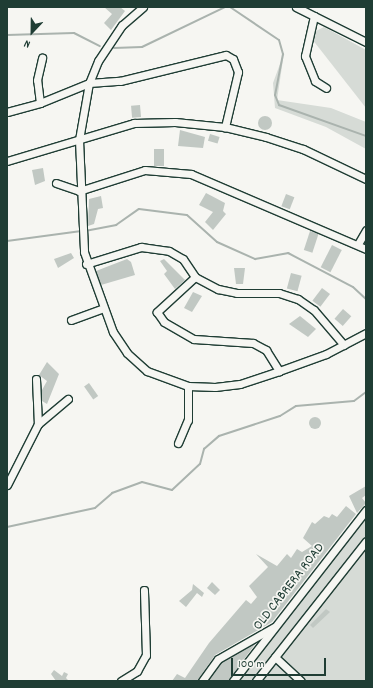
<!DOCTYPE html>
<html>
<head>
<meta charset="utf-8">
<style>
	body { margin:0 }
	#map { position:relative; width:373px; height:688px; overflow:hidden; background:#f6f6f2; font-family:Dekko,sans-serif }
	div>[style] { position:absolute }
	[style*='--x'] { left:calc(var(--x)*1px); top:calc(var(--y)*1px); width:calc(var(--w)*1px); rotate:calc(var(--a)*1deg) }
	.green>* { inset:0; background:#d6dbd6 }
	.stream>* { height:2px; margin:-1px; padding:0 1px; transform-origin:1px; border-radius:1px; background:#aab3ae }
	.building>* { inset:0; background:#c1c8c3; transform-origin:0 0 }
	.round { border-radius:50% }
	.roads { filter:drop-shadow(1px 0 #1f3d34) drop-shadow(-1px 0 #1f3d34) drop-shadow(0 1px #1f3d34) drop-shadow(0 -1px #1f3d34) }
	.minor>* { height:7px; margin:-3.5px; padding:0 3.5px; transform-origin:3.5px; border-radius:3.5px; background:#f6f6f2 }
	span { translate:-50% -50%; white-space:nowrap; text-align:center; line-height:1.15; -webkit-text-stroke:3.5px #f6f6f2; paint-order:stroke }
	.street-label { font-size:14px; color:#1f3d34 }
	.frame { position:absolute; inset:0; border:8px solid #1f3d34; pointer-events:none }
	.north { position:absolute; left:12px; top:12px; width:40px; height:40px; -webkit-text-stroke:3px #f6f6f2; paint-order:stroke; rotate:202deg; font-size:11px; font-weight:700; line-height:16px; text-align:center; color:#1f3d34 }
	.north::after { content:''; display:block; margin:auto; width:14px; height:18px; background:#1f3d34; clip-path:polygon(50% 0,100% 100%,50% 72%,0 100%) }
	.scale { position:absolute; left:231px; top:658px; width:95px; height:18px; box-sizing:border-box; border:2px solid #1f3d34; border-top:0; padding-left:5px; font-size:12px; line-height:14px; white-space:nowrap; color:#1f3d34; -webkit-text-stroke:3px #f6f6f2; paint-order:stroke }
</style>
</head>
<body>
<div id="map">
	<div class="green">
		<div style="clip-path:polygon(324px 27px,366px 50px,366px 108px,312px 39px,316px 31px)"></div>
		<div style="clip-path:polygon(284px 53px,277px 100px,331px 108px,366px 122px,366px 149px,326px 127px,275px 108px,273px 83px)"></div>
		<div style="clip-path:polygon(366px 517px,366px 681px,238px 681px)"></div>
	</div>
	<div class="stream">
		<div style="--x:230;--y:7;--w:59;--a:34"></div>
		<div style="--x:279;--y:40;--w:15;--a:74"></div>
		<div style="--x:283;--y:54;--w:42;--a:101"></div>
		<div style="--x:275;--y:95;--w:11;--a:68"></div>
		<div style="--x:279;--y:105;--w:92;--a:19.6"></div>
		<div style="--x:7;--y:35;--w:67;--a:-1.7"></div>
		<div style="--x:74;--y:33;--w:29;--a:27"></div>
		<div style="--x:114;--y:48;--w:28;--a:-2"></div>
		<div style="--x:142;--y:47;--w:92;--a:-25.7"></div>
		<div style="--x:85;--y:231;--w:32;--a:-11"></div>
		<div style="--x:116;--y:225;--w:28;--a:-35"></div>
		<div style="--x:139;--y:209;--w:48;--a:7.1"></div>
		<div style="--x:187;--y:215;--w:40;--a:42"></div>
		<div style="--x:217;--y:242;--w:42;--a:24.1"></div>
		<div style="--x:255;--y:259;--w:34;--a:-10"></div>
		<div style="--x:288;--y:253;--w:73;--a:27.6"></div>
		<div style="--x:353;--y:287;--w:18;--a:43"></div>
		<div style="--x:7;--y:241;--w:75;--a:-7.7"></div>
		<div style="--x:7;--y:527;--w:90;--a:-12.2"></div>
		<div style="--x:95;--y:508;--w:23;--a:-41"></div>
		<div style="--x:112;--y:493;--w:32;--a:-20"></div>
		<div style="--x:142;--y:482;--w:31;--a:15"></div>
		<div style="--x:172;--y:490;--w:38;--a:-43"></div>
		<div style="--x:200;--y:464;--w:16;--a:-75"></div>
		<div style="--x:204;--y:449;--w:20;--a:-41"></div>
		<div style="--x:219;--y:436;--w:64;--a:-18.2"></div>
		<div style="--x:280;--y:416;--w:19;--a:-32"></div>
		<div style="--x:296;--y:406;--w:58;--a:-4.9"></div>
		<div style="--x:354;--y:401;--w:15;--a:-37"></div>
	</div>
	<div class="building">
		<div style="clip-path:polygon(104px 7px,120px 7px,125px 11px,111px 30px,104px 23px,112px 14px)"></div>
		<div style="left:140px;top:105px;width:12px;height:9px;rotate:85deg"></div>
		<div class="round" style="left:258px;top:116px;width:14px;height:14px"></div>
		<div style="clip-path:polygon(180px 130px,205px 137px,203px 148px,178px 146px)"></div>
		<div style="left:210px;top:134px;width:10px;height:7px;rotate:17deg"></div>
		<div style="left:154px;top:149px;width:10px;height:17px"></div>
		<div style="clip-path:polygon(43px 168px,45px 181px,35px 185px,32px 170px)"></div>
		<div style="clip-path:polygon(206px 193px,225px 203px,223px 211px,226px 214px,213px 230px,205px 222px,213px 212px,199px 205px)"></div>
		<div style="left:286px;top:194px;width:9px;height:13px;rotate:21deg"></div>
		<div style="clip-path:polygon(101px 196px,103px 208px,98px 209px,94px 224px,88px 226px,89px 199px)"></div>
		<div style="left:310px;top:231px;width:9px;height:20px;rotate:18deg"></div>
		<div style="left:332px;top:245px;width:11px;height:25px;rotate:27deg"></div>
		<div style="clip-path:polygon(71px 253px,74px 258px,58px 268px,54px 259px)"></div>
		<div style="clip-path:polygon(127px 259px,131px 262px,135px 275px,101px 285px,96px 271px)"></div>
		<div style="clip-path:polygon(164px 259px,185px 280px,175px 289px,164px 274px,167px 271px,160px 261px)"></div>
		<div style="clip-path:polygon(234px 268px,245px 268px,243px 284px,236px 284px)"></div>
		<div style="left:291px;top:273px;width:11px;height:16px;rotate:15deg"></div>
		<div style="left:322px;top:288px;width:10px;height:16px;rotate:37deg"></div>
		<div style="clip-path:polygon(193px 292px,202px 296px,192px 312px,184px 308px)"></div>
		<div style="left:343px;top:309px;width:11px;height:13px;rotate:41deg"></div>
		<div style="clip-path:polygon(300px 316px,316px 329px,308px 337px,289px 324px)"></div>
		<div style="clip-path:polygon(47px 362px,59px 374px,47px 404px,42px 401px,42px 390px,47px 381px,39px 375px)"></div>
		<div style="left:89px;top:383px;width:16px;height:6px;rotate:55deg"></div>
		<div class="round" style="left:309px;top:417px;width:12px;height:12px"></div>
		<div style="clip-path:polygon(366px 486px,366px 495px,362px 498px,366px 503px,357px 513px,349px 496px)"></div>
		<div style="clip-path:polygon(346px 506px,356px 514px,272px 622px,215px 655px,197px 681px,172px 681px,177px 674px,185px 678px,209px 643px,246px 600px,251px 604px,257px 597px,249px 586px,268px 567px,256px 554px,277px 566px,287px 554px,291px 558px,297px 549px,302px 552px,312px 546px,303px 538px,312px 522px,315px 524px,324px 516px,329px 518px,332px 514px,337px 517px)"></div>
		<div style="clip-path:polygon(212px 582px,220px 590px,215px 595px,207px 588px)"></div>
		<div style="clip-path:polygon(193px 584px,204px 593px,202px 597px,197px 593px,186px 607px,179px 601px,192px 590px)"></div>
		<div style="clip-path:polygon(326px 609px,330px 612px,313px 628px,310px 625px)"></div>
		<div style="clip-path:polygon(256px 643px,228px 681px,208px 681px,221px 663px)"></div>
		<div style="clip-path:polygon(54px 670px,62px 676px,64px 672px,68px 674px,66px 678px,69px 681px,56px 681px,51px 674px)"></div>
	</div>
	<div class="roads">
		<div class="minor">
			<div style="--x:143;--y:7;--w:28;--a:139"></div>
			<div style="--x:122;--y:25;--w:43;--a:123.7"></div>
			<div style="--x:98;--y:61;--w:24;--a:112"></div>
			<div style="--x:89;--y:83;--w:58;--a:100"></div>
			<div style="--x:79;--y:140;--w:112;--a:87.4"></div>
			<div style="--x:84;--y:252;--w:85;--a:70.1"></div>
			<div style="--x:113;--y:332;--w:25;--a:56"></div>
			<div style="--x:127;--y:353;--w:27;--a:42"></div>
			<div style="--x:147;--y:371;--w:44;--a:20.1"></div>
			<div style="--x:188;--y:386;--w:27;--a:2"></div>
			<div style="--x:215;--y:387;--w:25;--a:-7"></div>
			<div style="--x:240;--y:384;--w:41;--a:-18.4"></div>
			<div style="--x:279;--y:371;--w:50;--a:-19.9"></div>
			<div style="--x:326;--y:354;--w:45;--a:-27.7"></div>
			<div style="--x:296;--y:7;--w:78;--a:26.6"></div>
			<div style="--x:314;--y:16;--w:41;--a:102.7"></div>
			<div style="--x:305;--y:56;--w:27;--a:68"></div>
			<div style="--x:315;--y:81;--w:13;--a:32"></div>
			<div style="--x:40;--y:103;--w:23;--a:-97"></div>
			<div style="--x:37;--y:80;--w:23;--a:-77"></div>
			<div style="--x:7;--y:112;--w:34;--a:-15"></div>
			<div style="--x:40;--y:103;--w:53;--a:-22.2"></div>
			<div style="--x:89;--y:83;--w:31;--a:-4"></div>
			<div style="--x:120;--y:81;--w:109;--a:-13.8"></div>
			<div style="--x:226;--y:55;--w:8;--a:30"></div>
			<div style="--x:233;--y:59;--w:14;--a:69"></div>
			<div style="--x:238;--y:72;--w:57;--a:103.3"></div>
			<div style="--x:7;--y:161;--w:133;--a:-16.7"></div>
			<div style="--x:134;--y:123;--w:41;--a:-1.4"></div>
			<div style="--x:175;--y:122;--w:50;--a:5.7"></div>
			<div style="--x:225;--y:127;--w:42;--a:13.7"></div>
			<div style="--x:266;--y:137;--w:39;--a:18"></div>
			<div style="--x:303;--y:149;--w:70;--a:25.5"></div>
			<div style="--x:56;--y:183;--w:24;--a:19"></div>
			<div style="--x:79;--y:191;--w:69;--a:-17.7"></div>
			<div style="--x:145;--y:170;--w:46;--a:5"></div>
			<div style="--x:191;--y:174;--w:190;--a:23.2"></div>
			<div style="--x:358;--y:244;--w:16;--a:-60"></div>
			<div style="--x:86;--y:264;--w:58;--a:-17.2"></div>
			<div style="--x:141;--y:247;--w:28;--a:8"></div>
			<div style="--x:169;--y:251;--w:16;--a:30"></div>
			<div style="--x:183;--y:259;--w:22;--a:56"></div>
			<div style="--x:195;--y:277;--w:26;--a:28"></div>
			<div style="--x:218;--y:289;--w:19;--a:12"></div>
			<div style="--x:237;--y:293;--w:42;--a:0"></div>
			<div style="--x:279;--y:293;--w:20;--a:18"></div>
			<div style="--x:298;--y:299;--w:19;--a:35"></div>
			<div style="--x:314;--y:310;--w:46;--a:49.4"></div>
			<div style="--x:195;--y:277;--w:52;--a:137.4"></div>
			<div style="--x:157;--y:312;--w:12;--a:55"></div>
			<div style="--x:164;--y:322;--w:34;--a:30"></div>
			<div style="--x:194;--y:339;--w:59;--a:3.9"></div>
			<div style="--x:253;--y:343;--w:15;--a:28"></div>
			<div style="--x:266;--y:350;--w:25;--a:58"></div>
			<div style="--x:71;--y:320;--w:32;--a:-20"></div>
			<div style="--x:36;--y:379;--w:45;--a:87.5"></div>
			<div style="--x:178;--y:443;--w:25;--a:-67"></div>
			<div style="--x:188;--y:420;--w:34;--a:-90"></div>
			<div style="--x:7;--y:485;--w:68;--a:-63.1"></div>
			<div style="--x:38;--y:424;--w:39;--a:-40"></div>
			<div style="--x:275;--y:657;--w:35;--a:43"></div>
			<div style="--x:121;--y:681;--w:19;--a:-32"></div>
			<div style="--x:137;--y:671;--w:18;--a:-61"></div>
			<div style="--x:146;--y:655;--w:65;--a:-91.8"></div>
			<div style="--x:202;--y:681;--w:27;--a:-54"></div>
			<div style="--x:218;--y:659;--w:64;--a:-29.7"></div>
			<div style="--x:233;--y:681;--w:217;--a:-52.1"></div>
			<div style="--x:256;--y:681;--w:178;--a:-51.8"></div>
		</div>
	</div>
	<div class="street-label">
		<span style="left:289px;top:587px;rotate:-52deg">OLD CABRERA ROAD</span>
	</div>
	<div class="frame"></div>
	<div class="north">N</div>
	<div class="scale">100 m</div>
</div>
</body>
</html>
